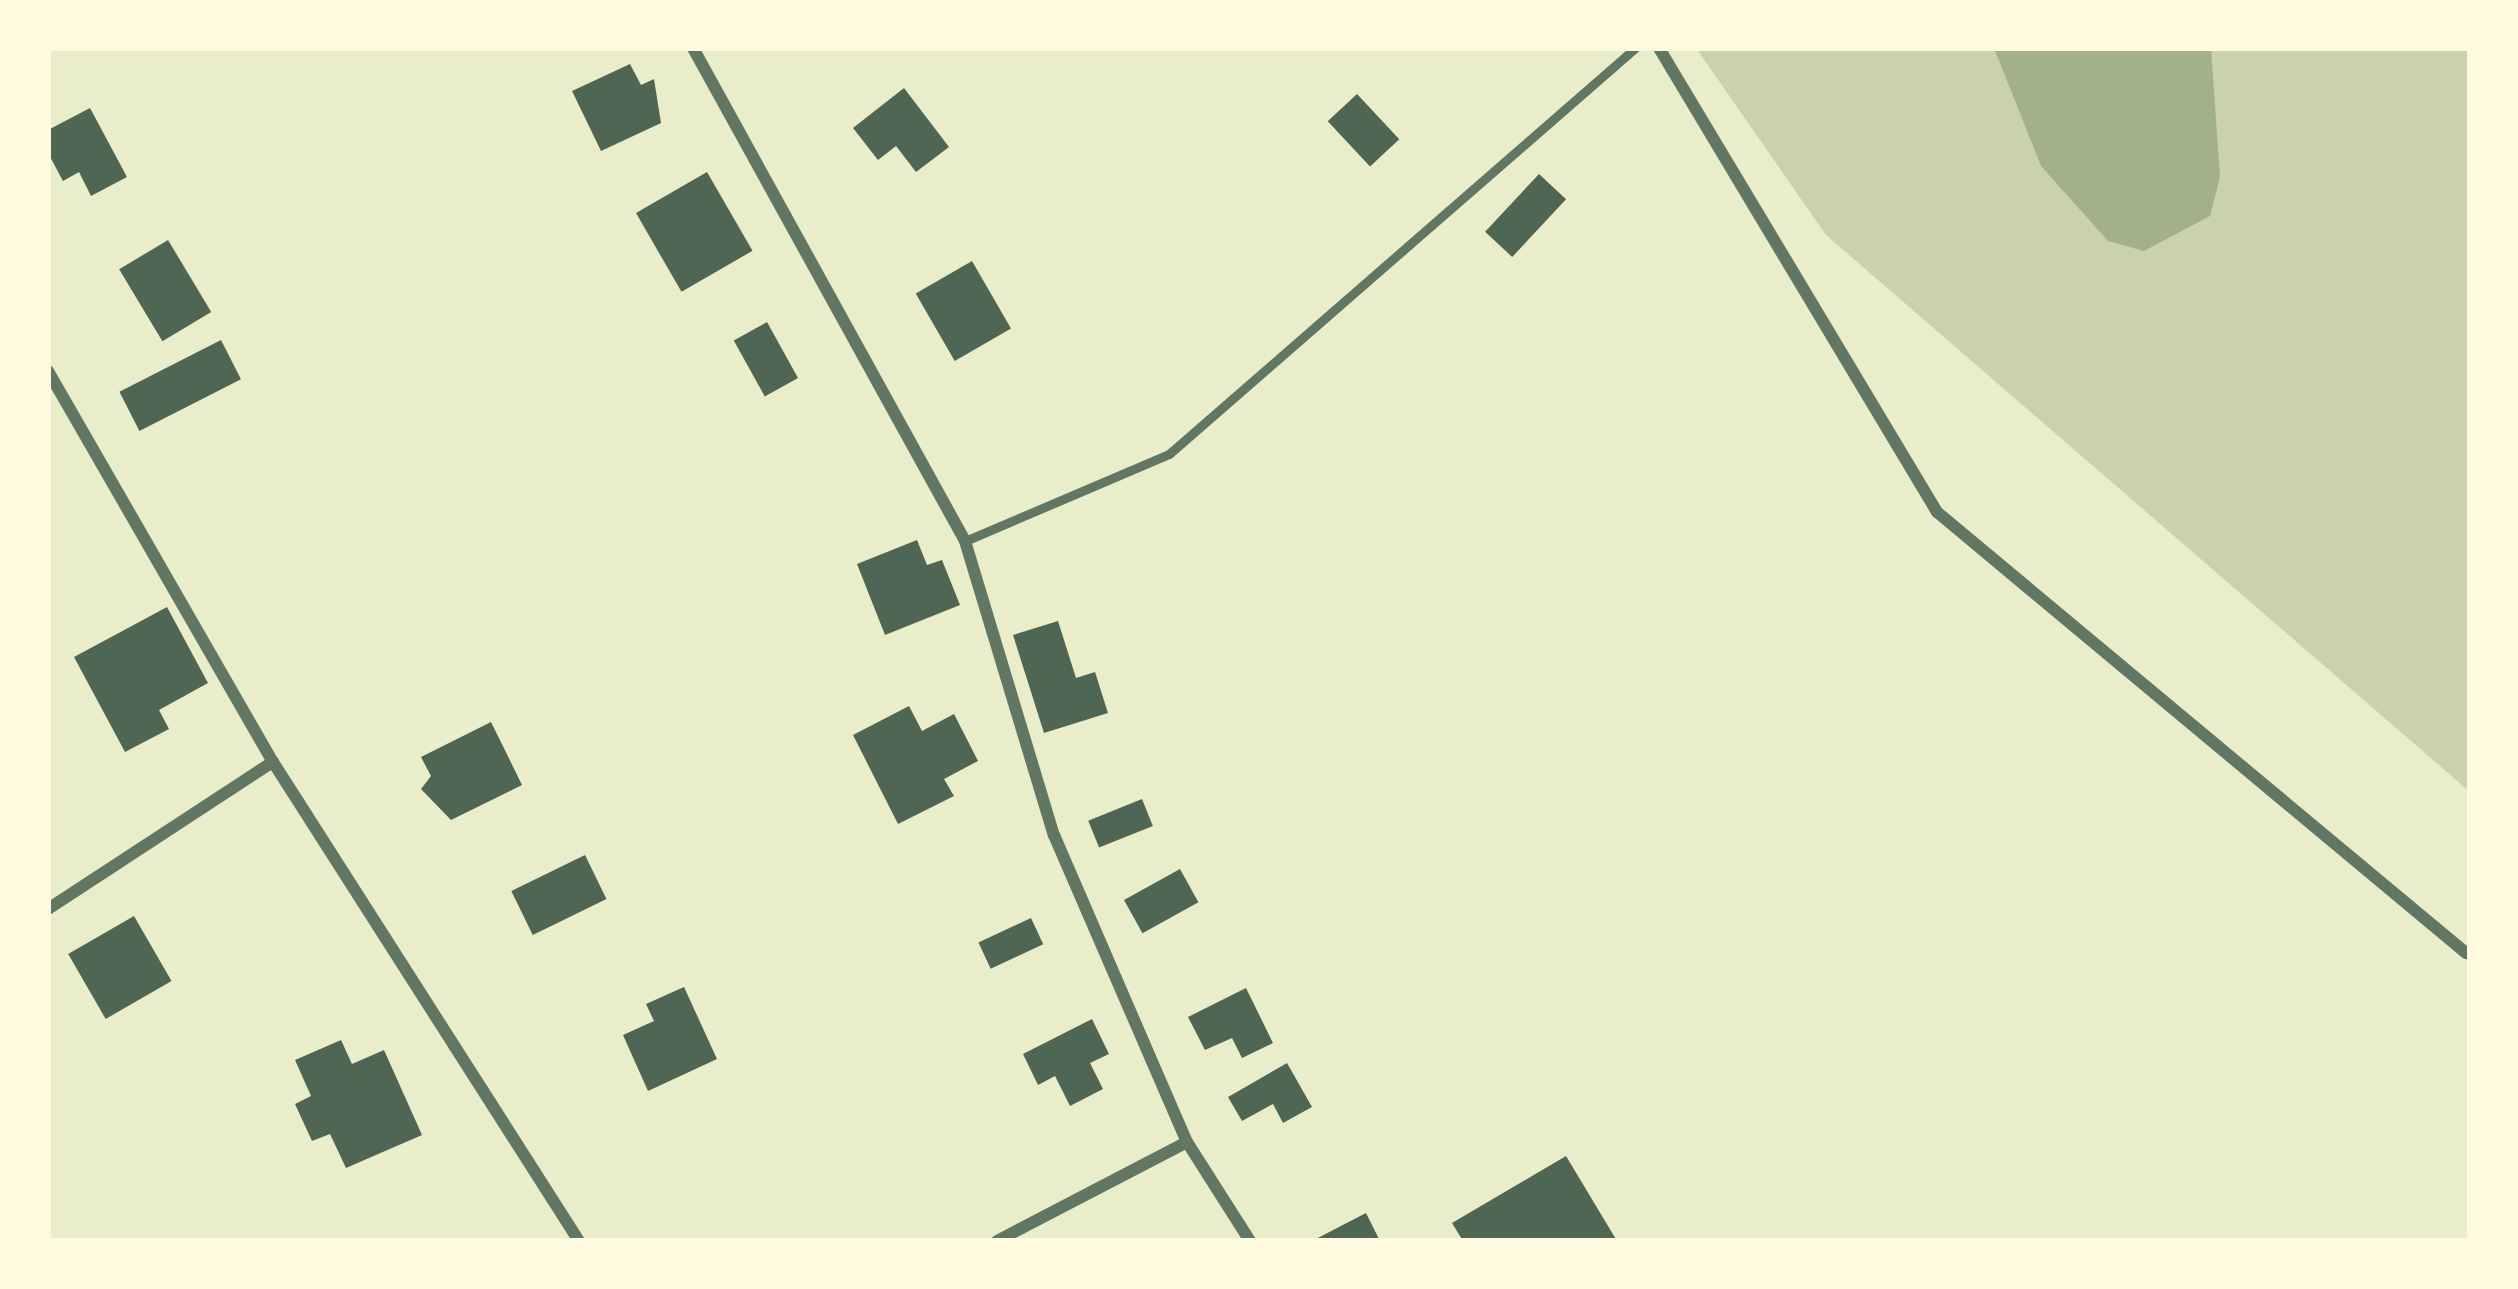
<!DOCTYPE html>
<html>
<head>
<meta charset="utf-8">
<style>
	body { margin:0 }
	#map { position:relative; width:2518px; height:1289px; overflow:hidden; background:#e9edc9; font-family:"Source Sans 3",sans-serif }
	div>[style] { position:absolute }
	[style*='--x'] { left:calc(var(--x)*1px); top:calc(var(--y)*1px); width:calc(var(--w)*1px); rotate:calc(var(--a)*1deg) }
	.green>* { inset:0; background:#cad2ad }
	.water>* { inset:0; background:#a3b18a }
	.building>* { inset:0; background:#4f6655; transform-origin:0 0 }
	.service>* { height:9px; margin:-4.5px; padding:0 4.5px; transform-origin:4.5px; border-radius:4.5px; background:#617663 }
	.minor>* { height:12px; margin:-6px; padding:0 6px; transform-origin:6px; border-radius:6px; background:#617663 }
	span { translate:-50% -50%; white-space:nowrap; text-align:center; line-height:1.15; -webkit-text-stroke:12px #fefae0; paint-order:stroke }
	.frame { position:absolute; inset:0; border:51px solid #fefae0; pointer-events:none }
</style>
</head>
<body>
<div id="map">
	<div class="green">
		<div style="clip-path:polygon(1696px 48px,2470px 48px,2470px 792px,1826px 235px)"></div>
	</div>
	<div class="water">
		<div style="clip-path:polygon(1994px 48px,2211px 48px,2220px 177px,2210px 216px,2144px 251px,2108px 241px,2041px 166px)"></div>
	</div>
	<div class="building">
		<div style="clip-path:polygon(630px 64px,641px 85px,654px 79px,661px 123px,601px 151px,572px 91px)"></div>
		<div style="clip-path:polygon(904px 88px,949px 147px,916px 172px,896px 146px,878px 160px,853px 128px)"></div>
		<div style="left:1357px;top:94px;width:62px;height:40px;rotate:47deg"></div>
		<div style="clip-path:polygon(90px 108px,127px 177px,91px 196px,79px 172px,63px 181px,48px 153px,48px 130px)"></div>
		<div style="left:707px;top:172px;width:91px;height:82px;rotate:60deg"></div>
		<div style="left:1539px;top:174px;width:37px;height:79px;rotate:43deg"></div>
		<div style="left:168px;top:240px;width:84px;height:57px;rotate:59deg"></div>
		<div style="left:972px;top:261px;width:78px;height:65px;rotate:60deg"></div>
		<div style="left:767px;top:322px;width:64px;height:38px;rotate:61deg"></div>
		<div style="left:221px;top:340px;width:44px;height:114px;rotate:63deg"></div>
		<div style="clip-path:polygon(917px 540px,927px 565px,942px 560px,960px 605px,885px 635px,857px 564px)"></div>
		<div style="clip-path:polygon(167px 607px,208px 683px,159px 710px,169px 729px,125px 752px,74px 657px)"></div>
		<div style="clip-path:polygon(1058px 621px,1076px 678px,1095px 672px,1108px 713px,1044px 733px,1013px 635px)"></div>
		<div style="clip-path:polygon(909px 706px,922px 731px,954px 714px,978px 761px,944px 779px,954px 796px,898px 824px,853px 735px)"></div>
		<div style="clip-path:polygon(491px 722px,522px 785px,451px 820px,421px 789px,431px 776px,421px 757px)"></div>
		<div style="left:1142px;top:799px;width:29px;height:58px;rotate:68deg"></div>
		<div style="left:585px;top:855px;width:49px;height:82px;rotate:64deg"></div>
		<div style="left:1180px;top:869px;width:38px;height:64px;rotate:61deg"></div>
		<div style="left:134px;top:916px;width:75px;height:76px;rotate:60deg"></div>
		<div style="left:1031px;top:918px;width:29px;height:58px;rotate:65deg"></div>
		<div style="clip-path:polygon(684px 987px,717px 1059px,648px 1091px,623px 1035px,654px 1021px,646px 1004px)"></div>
		<div style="clip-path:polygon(1246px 988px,1273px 1043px,1242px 1058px,1232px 1038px,1205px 1050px,1188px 1017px)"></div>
		<div style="clip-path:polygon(1092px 1019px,1109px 1054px,1090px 1063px,1103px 1089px,1070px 1106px,1055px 1076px,1038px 1085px,1023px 1054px)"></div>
		<div style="clip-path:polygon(341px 1040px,352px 1064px,384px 1050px,422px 1135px,346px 1168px,330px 1134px,312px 1141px,295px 1104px,311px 1096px,295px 1060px)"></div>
		<div style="clip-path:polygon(1287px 1063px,1312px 1107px,1283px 1123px,1273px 1104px,1242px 1121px,1228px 1097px)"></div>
		<div style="clip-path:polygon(1566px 1156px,1617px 1241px,1463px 1241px,1452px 1223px)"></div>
		<div style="clip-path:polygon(1366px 1213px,1380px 1241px,1312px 1241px)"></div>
	</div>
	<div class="service">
		<div style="--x:965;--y:541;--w:222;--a:-23.1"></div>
		<div style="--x:1169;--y:454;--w:618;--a:-41.06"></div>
	</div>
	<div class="minor">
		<div style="--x:693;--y:48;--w:563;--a:61.11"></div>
		<div style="--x:965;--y:541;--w:307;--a:73.2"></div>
		<div style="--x:1054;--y:835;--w:335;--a:66.6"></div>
		<div style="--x:1187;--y:1142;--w:117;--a:57.5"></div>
		<div style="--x:1659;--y:48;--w:541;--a:59.07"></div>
		<div style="--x:1937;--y:512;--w:689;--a:39.82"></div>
		<div style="--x:48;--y:371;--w:451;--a:60.1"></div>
		<div style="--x:273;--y:762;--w:568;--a:57.43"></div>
		<div style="--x:48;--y:909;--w:269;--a:-33.2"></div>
		<div style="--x:997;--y:1241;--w:214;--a:-27.5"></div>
	</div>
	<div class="frame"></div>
</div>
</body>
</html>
